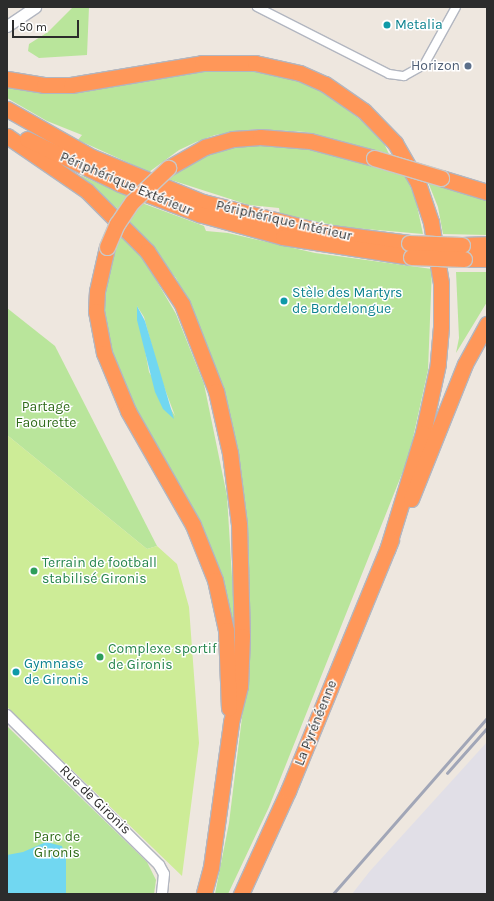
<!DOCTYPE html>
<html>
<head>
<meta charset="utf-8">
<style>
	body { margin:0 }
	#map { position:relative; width:494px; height:901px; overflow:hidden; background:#eee7df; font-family:Karla,sans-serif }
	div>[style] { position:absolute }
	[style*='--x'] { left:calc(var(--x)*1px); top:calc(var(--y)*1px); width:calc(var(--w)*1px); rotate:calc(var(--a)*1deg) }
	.industrial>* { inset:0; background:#e1dfe7 }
	.green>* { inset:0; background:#b9e59b }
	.pitch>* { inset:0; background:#cdec97 }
	.water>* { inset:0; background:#71d7f1 }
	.roads { filter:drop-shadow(1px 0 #b2b6c0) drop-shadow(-1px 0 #b2b6c0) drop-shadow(0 1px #b2b6c0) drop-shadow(0 -1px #b2b6c0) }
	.minor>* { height:8px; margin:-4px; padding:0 4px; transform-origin:4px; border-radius:4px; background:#fff }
	.tertiary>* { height:10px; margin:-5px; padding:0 5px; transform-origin:5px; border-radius:5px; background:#fff }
	.secondary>* { height:11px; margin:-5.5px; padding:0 5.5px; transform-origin:5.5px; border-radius:5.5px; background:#fff }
	.motorway>* { height:15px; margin:-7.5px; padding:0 7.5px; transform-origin:7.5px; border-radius:7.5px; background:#ff9759 }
	.rail>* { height:2.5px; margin:-1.25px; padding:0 1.25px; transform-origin:1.25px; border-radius:1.25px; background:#a1a6b7 }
	.bridges { filter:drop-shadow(1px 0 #c8c8c8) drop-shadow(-1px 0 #c8c8c8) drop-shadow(0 1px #c8c8c8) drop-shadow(0 -1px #c8c8c8) }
	.motorway-bridge>* { height:15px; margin:-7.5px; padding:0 7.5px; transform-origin:7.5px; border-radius:7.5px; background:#ff9759 }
	.dots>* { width:11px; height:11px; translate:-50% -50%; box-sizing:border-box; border:2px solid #fff; border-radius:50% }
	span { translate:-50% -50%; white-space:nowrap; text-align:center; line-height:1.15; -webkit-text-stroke:3px #fff; paint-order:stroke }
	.culture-label { font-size:14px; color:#0d838f }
	.left { translate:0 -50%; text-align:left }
	.service-label { font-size:14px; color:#4e5e75 }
	.right { translate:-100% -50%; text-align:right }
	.street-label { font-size:14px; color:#2c2c2c }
	.park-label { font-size:14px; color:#306c1a }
	.leisure-label { font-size:14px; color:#27864d }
	.frame { position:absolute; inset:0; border:8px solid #2c2c2c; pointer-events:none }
	.scale { position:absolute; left:12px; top:20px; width:67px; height:18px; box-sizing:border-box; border:2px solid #2c2c2c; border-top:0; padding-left:5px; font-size:12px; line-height:14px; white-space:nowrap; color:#2c2c2c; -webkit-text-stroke:3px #fff; paint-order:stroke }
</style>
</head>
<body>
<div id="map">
	<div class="industrial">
		<div style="clip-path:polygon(487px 742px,487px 894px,352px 894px,370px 871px)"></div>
	</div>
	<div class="green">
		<div style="clip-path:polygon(73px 7px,89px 7px,87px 55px,39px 58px,28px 51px,29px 44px,48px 32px)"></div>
		<div style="clip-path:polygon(250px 68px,289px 77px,327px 94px,380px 135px,389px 154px,306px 132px,256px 129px,215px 135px,196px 142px,179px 150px,149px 172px,78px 140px,82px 135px,47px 121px,7px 98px,7px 86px,83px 90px,202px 70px)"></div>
		<div style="clip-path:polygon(274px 144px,304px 146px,337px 155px,406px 176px,416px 201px,423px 234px,343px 227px,280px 214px,279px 208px,249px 205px,168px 179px,188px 163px,213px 151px,240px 145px)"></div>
		<div style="clip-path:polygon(82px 176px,127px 196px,118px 209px,80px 177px)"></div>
		<div style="clip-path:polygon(428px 182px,487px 200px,487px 235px,443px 234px,438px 207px)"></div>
		<div style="clip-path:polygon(142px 203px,204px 226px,206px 231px,228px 233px,315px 253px,432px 269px,428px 370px,409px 456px,269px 807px,228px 894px,215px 894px,229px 823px,245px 693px,249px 619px,245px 520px,217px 373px,191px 307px,176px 278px,129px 221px)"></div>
		<div style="clip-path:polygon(evenodd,121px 234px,146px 263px,176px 314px,204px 384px,227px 496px,235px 626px,232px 627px,214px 558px,202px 528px,128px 398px,114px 364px,106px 334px,103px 290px,121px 234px,137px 306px,144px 317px,160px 376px,175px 416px,149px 372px,137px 306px)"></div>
		<div style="clip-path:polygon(456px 272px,487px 272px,487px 302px,456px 353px,459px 338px)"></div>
		<div style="clip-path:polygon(7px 308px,55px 346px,157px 546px,147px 549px,7px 435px)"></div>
		<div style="clip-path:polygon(7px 726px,147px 862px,156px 880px,154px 894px,7px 894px)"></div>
	</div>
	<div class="pitch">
		<div style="clip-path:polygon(7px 435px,147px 549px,157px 546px,177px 564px,189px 607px,199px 743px,182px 876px,7px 707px)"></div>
	</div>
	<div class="water">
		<div style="clip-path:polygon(137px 306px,145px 321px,174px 419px,163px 409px,155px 392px,137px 320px)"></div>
		<div style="clip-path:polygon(46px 842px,62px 846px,66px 859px,66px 894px,7px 894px,7px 855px,23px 852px)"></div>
	</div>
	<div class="roads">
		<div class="minor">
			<div style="--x:257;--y:7;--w:148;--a:26.9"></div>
			<div style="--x:389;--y:74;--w:15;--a:8"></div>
			<div style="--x:404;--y:76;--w:23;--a:-29"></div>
			<div style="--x:424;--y:65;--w:66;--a:-61.1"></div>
		</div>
		<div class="tertiary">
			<div style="--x:7;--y:715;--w:214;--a:44.6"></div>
			<div style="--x:159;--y:865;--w:10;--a:61"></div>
			<div style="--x:164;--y:874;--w:20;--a:96"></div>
		</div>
		<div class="secondary">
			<div style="--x:7;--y:26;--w:34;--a:-34"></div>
		</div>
		<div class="motorway">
			<div style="--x:7;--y:79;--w:37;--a:9"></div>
			<div style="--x:44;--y:85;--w:27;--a:0"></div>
			<div style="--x:71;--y:85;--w:133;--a:-9.5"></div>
			<div style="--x:202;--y:63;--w:53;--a:0"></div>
			<div style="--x:255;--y:63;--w:46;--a:12.5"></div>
			<div style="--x:300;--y:73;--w:27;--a:24"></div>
			<div style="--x:325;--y:84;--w:47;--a:34.7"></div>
			<div style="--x:364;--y:111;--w:45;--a:45.9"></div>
			<div style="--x:395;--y:143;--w:46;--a:60.1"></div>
			<div style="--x:418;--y:183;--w:41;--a:71.6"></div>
			<div style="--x:431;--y:222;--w:62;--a:80.7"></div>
			<div style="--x:441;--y:283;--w:44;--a:90"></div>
			<div style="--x:441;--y:327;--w:37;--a:95"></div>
			<div style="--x:438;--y:364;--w:71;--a:102.3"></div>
			<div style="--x:423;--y:433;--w:122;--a:107.1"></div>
			<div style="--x:7;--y:109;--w:98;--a:29.5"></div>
			<div style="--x:92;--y:157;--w:120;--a:22.1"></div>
			<div style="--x:203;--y:202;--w:124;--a:14"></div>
			<div style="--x:323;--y:232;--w:87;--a:7.3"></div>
			<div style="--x:7;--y:136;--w:97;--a:34.5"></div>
			<div style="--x:87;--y:191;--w:85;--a:45"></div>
			<div style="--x:147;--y:251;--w:64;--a:56.6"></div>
			<div style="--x:182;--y:304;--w:93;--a:68.7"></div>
			<div style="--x:216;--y:391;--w:64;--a:77.3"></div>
			<div style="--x:230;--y:453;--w:72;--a:82.8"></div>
			<div style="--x:239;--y:524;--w:112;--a:88.5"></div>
			<div style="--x:242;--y:636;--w:50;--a:92.3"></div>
			<div style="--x:240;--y:686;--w:38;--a:104"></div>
			<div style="--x:231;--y:723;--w:145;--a:97.9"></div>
			<div style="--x:211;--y:867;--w:28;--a:105"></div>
			<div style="--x:27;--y:139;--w:103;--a:25.8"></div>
			<div style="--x:120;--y:184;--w:85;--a:20.8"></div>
			<div style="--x:199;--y:214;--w:87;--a:15.3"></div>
			<div style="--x:283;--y:237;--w:130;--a:8.9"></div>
			<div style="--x:168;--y:168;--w:43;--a:-29.6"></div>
			<div style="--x:205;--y:147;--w:29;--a:-16"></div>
			<div style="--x:233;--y:139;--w:27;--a:-4"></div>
			<div style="--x:260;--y:137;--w:50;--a:4.6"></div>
			<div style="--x:310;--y:141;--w:66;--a:14.9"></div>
			<div style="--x:441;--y:178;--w:48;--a:16.9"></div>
			<div style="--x:462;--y:245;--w:25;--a:-2"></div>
			<div style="--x:107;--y:247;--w:45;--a:102.8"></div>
			<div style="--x:97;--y:291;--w:20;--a:93"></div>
			<div style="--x:96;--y:311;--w:43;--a:79.2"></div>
			<div style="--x:104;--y:353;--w:63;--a:67.5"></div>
			<div style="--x:128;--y:411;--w:131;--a:60.3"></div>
			<div style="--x:193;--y:525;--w:59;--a:68.2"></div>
			<div style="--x:215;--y:580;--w:51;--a:77.6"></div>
			<div style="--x:226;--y:630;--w:78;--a:87.8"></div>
			<div style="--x:464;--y:259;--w:23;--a:0"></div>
			<div style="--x:411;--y:499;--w:145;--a:-68.2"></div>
			<div style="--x:465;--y:364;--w:46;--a:-61.2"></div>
			<div style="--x:241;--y:894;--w:113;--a:-65.5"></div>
			<div style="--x:288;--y:791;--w:271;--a:-67.7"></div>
		</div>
	</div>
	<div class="rail">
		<div style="--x:447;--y:773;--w:60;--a:-48.4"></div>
		<div style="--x:333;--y:894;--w:234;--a:-48.8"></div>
	</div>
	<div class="bridges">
		<div class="motorway-bridge">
			<div style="--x:374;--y:158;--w:70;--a:16.6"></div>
			<div style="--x:409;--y:243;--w:53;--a:2.2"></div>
			<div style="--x:107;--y:247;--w:25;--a:-67"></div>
			<div style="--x:117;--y:224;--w:27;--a:-56"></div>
			<div style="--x:132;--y:202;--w:50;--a:-43.4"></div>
			<div style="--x:411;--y:257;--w:53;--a:2.2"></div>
		</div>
	</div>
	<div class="dots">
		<div style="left:387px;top:25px;background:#0f9aa8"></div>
		<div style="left:468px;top:66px;background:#5c6f8a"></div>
		<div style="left:284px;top:301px;background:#0f9aa8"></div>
		<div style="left:34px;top:571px;background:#2e9e5b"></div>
		<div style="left:100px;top:657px;background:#2e9e5b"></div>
		<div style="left:16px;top:672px;background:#0f9aa8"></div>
	</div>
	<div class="culture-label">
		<span class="left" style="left:395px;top:25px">Metalia</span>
		<span class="left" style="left:292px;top:301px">Stèle des Martyrs<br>de Bordelongue</span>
		<span class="left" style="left:24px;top:672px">Gymnase<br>de Gironis</span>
	</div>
	<div class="service-label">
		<span class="right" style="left:460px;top:66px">Horizon</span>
	</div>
	<div class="street-label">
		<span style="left:126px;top:184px;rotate:23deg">Périphérique Extérieur</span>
		<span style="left:284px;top:221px;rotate:13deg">Périphérique Intérieur</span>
		<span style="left:316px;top:723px;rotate:-68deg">La Pyrénéenne</span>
		<span style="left:95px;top:800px;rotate:44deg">Rue de Gironis</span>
	</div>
	<div class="park-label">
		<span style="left:46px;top:415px">Partage<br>Faourette</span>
		<span style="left:57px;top:845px">Parc de<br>Gironis</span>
	</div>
	<div class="leisure-label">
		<span class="left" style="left:42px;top:571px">Terrain de football<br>stabilisé Gironis</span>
		<span class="left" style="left:108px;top:657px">Complexe sportif<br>de Gironis</span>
	</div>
	<div class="frame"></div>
	<div class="scale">50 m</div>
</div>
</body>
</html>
